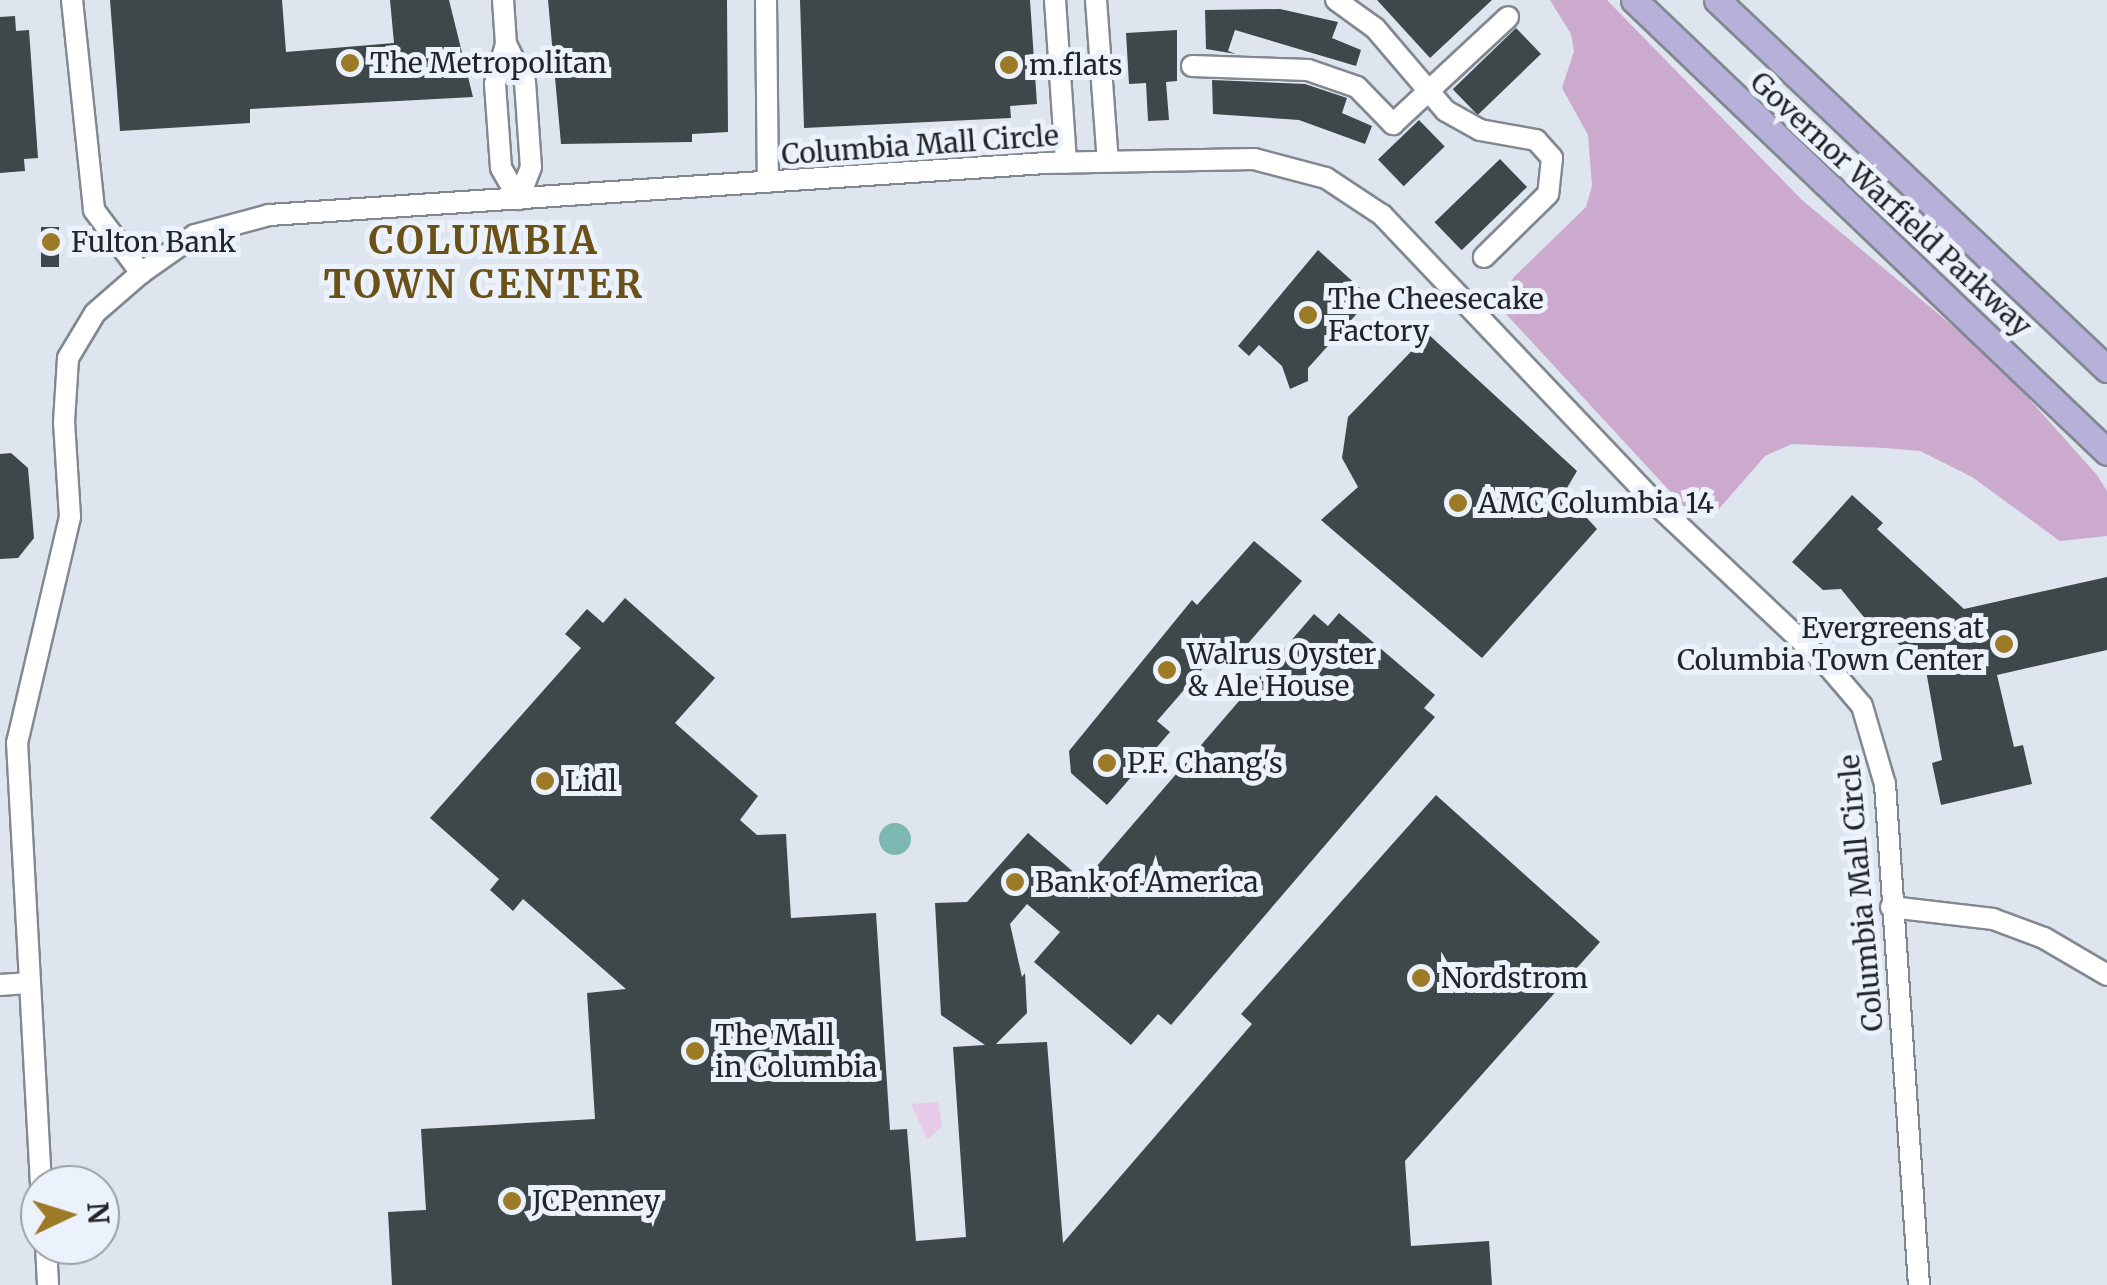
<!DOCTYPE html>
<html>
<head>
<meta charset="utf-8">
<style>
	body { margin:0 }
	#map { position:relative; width:2107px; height:1285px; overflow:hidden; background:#dee5ee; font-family:Merriweather,serif }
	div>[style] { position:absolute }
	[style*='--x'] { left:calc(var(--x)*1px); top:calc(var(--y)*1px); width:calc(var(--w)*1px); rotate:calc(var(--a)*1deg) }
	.green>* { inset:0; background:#e6cae8 }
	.forest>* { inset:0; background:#ccaace }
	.water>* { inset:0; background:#7cb8b2 }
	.round { border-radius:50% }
	.building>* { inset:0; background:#3e484b; transform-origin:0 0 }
	.roads { filter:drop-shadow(2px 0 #828891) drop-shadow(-2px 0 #828891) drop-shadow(0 2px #828891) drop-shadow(0 -2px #828891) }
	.minor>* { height:20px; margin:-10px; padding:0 10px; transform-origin:10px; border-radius:10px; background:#fff }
	.major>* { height:25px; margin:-12.5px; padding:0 12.5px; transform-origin:12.5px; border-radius:12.5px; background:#b7b0d9 }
	.dots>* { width:28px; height:28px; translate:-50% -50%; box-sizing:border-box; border:5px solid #ecf2fb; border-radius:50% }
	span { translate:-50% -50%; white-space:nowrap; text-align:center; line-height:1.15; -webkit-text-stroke:10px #ecf2fb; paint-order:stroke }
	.poi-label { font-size:28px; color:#222427 }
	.left { translate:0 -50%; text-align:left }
	.right { translate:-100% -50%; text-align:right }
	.street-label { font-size:28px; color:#222427 }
	.district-label { font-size:38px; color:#695117; font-weight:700; letter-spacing:2.5px }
	.north { position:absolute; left:20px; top:1165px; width:100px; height:100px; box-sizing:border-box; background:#ecf2fb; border:2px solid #9ba0a6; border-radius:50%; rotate:86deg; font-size:28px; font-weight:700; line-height:40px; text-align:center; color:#222427 }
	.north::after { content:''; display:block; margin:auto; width:35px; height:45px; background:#9d7a26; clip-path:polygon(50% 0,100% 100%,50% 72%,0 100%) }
</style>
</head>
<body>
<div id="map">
	<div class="green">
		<div style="clip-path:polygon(938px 1102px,942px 1127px,927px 1139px,911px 1104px)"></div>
	</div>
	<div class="forest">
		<div style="clip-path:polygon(1550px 0,1607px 0,1802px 200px,1996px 362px,2097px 475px,2107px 491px,2107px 536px,2060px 541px,1972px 477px,1920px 451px,1885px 448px,1792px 444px,1765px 456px,1711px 518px,1691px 514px,1505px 313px,1503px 294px,1514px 277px,1586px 207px,1592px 186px,1588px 135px,1562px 88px,1574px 51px,1571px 34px)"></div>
	</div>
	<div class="water">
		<div class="round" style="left:879px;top:823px;width:32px;height:32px"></div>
	</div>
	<div class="building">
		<div style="clip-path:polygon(110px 0,282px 0,286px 52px,394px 43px,390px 0,449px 0,473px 97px,250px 109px,250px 123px,120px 131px)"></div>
		<div style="clip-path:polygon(548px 0,727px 0,728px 132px,692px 134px,692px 142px,561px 144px)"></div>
		<div style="clip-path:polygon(800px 0,1030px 0,1037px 104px,1010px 106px,1011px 118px,804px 128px)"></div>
		<div style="clip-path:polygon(1377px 0,1492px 0,1430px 58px)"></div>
		<div style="clip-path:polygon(1280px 9px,1338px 22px,1332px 38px,1361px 50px,1356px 66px,1235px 30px,1228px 51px,1236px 54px,1206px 49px,1205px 10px)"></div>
		<div style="clip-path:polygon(15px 16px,16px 31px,29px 30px,38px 158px,24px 159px,25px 171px,0 173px,0 17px)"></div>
		<div style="left:1516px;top:28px;width:36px;height:88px;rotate:46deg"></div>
		<div style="clip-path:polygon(1177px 30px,1177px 81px,1166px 82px,1169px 120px,1148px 121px,1146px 83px,1129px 84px,1126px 33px)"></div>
		<div style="clip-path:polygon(1212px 80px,1305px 84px,1347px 98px,1342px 113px,1372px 126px,1365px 144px,1299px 120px,1213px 114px)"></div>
		<div style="left:1419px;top:120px;width:37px;height:57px;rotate:46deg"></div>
		<div style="left:1500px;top:159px;width:39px;height:91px;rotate:46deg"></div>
		<div style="left:41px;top:227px;width:18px;height:40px"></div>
		<div style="clip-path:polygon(1318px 250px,1371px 298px,1308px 368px,1308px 381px,1290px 389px,1282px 366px,1259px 345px,1249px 356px,1238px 346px)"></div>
		<div style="clip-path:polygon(1428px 334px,1577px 471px,1564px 493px,1597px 529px,1482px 658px,1321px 520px,1358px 487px,1342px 458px,1348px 417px)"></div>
		<div style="clip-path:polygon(11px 453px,28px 468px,34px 538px,18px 558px,0 559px,0 454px)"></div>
		<div style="clip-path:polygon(1852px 495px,1883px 523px,1877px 529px,1964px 609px,2107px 577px,2107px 650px,1997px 675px,2014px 747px,2023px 745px,2032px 784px,1941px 805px,1932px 763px,1942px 760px,1925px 665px,1863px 616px,1841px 589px,1823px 590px,1792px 562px)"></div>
		<div style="clip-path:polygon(1254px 541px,1302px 581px,1238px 655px,1224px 644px,1157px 721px,1170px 732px,1107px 805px,1071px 773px,1069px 751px,1192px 600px,1197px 605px)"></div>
		<div style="clip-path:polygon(625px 598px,715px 678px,675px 723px,758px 796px,740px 820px,757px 835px,786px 834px,791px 918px,876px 913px,890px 1130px,907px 1129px,916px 1241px,966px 1237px,953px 1047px,985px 1045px,941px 1015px,935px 903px,967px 902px,1028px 833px,1084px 881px,1314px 614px,1328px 626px,1339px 613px,1435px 695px,1424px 708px,1435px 717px,1171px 1025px,1158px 1014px,1131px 1045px,1034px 962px,1060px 932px,1027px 904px,1010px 924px,1022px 977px,1025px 973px,1027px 1013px,996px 1044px,1047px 1042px,1063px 1243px,1252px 1024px,1241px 1014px,1436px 795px,1600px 942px,1405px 1161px,1411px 1246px,1489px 1241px,1492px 1285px,392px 1285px,388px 1212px,426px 1210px,421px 1129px,595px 1119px,587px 993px,626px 989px,523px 899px,513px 911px,490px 890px,499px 879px,430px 818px,581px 648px,565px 634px,587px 609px,603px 623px)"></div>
	</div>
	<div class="roads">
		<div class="minor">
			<div style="--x:72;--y:0;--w:211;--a:84"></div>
			<div style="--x:94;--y:210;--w:79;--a:53.3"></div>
			<div style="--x:503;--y:0;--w:44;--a:86.1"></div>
			<div style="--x:506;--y:44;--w:41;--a:105.4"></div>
			<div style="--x:495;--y:84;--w:84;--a:85.9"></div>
			<div style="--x:501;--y:168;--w:36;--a:60"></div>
			<div style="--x:766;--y:0;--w:182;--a:89.4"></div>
			<div style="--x:1055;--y:0;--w:163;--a:86.1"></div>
			<div style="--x:1096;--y:0;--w:162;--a:85.8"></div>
			<div style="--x:1336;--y:0;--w:48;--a:35.7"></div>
			<div style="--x:1375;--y:28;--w:109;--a:49.5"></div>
			<div style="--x:1446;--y:111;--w:39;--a:29"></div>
			<div style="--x:1480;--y:130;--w:57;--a:10.1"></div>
			<div style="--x:1536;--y:140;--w:24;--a:48"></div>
			<div style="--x:1552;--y:158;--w:36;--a:96"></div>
			<div style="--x:1548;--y:194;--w:90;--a:135.5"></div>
			<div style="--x:506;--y:44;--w:42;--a:63.4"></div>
			<div style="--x:525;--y:82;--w:85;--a:86"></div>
			<div style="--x:531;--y:167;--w:34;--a:111"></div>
			<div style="--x:1192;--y:66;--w:116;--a:2"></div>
			<div style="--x:1308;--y:70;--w:52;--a:19.1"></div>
			<div style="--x:1357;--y:87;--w:52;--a:45.8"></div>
			<div style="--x:1393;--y:124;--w:157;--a:-42.9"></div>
			<div style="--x:1891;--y:907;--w:103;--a:6.7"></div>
			<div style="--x:1993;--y:919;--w:54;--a:20.4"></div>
			<div style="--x:2044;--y:938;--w:73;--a:30.4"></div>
			<div style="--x:0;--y:985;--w:27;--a:-4"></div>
			<div style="--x:41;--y:1185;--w:443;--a:-93.1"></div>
			<div style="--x:17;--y:743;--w:232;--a:-76.8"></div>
			<div style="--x:70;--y:517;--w:95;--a:-93.6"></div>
			<div style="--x:64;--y:422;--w:64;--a:-86.4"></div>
			<div style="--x:68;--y:358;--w:52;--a:-59"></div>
			<div style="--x:95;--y:313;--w:61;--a:-41"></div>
			<div style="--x:141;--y:273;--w:66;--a:-35.1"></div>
			<div style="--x:195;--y:235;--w:77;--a:-15.1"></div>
			<div style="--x:269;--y:215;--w:778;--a:-3.83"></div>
			<div style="--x:1045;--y:163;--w:209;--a:-1.1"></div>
			<div style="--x:1254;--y:159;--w:74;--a:14.8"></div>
			<div style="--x:1326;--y:178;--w:67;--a:33.5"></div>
			<div style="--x:1382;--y:215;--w:397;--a:46.5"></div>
			<div style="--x:1655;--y:503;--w:238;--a:43.3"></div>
			<div style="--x:1828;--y:666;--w:52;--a:49.6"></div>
			<div style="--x:1862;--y:706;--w:81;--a:73.6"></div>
			<div style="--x:1885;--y:784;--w:502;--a:86.12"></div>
			<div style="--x:46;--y:1245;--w:40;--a:87.1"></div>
		</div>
		<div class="major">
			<div style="--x:1634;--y:0;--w:654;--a:43.7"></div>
			<div style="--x:1717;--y:0;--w:537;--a:43.42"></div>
		</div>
	</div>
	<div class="dots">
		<div style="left:350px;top:63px;background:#9d7a26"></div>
		<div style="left:1009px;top:65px;background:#9d7a26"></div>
		<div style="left:51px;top:242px;background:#9d7a26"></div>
		<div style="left:1308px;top:315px;background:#9d7a26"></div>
		<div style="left:1458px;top:503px;background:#9d7a26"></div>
		<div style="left:2004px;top:644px;background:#9d7a26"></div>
		<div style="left:1167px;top:670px;background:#9d7a26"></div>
		<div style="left:1107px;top:763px;background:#9d7a26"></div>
		<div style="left:545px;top:781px;background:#9d7a26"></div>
		<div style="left:1015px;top:882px;background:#9d7a26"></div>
		<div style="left:1421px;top:978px;background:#9d7a26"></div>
		<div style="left:695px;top:1051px;background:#9d7a26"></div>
		<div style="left:512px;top:1201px;background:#9d7a26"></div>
	</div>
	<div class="poi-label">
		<span class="left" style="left:370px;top:63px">The Metropolitan</span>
		<span class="left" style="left:1029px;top:65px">m.flats</span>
		<span class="left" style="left:71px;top:242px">Fulton Bank</span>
		<span class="left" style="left:1328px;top:315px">The Cheesecake<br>Factory</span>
		<span class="left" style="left:1478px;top:503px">AMC Columbia 14</span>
		<span class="right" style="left:1984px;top:644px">Evergreens at<br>Columbia Town Center</span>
		<span class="left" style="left:1187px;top:670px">Walrus Oyster<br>&amp; Ale House</span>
		<span class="left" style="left:1127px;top:763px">P.F. Chang's</span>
		<span class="left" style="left:565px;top:781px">Lidl</span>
		<span class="left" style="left:1035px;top:882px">Bank of America</span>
		<span class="left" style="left:1441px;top:978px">Nordstrom</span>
		<span class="left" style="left:715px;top:1051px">The Mall<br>in Columbia</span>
		<span class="left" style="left:532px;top:1201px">JCPenney</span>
	</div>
	<div class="street-label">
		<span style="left:920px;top:145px;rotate:-4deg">Columbia Mall Circle</span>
		<span style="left:1891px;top:204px;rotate:43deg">Governor Warfield Parkway</span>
		<span style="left:1861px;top:893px;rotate:-95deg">Columbia Mall Circle</span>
	</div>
	<div class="district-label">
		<span style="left:484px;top:263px">COLUMBIA<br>TOWN CENTER</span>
	</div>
	<div class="north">N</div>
</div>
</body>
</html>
